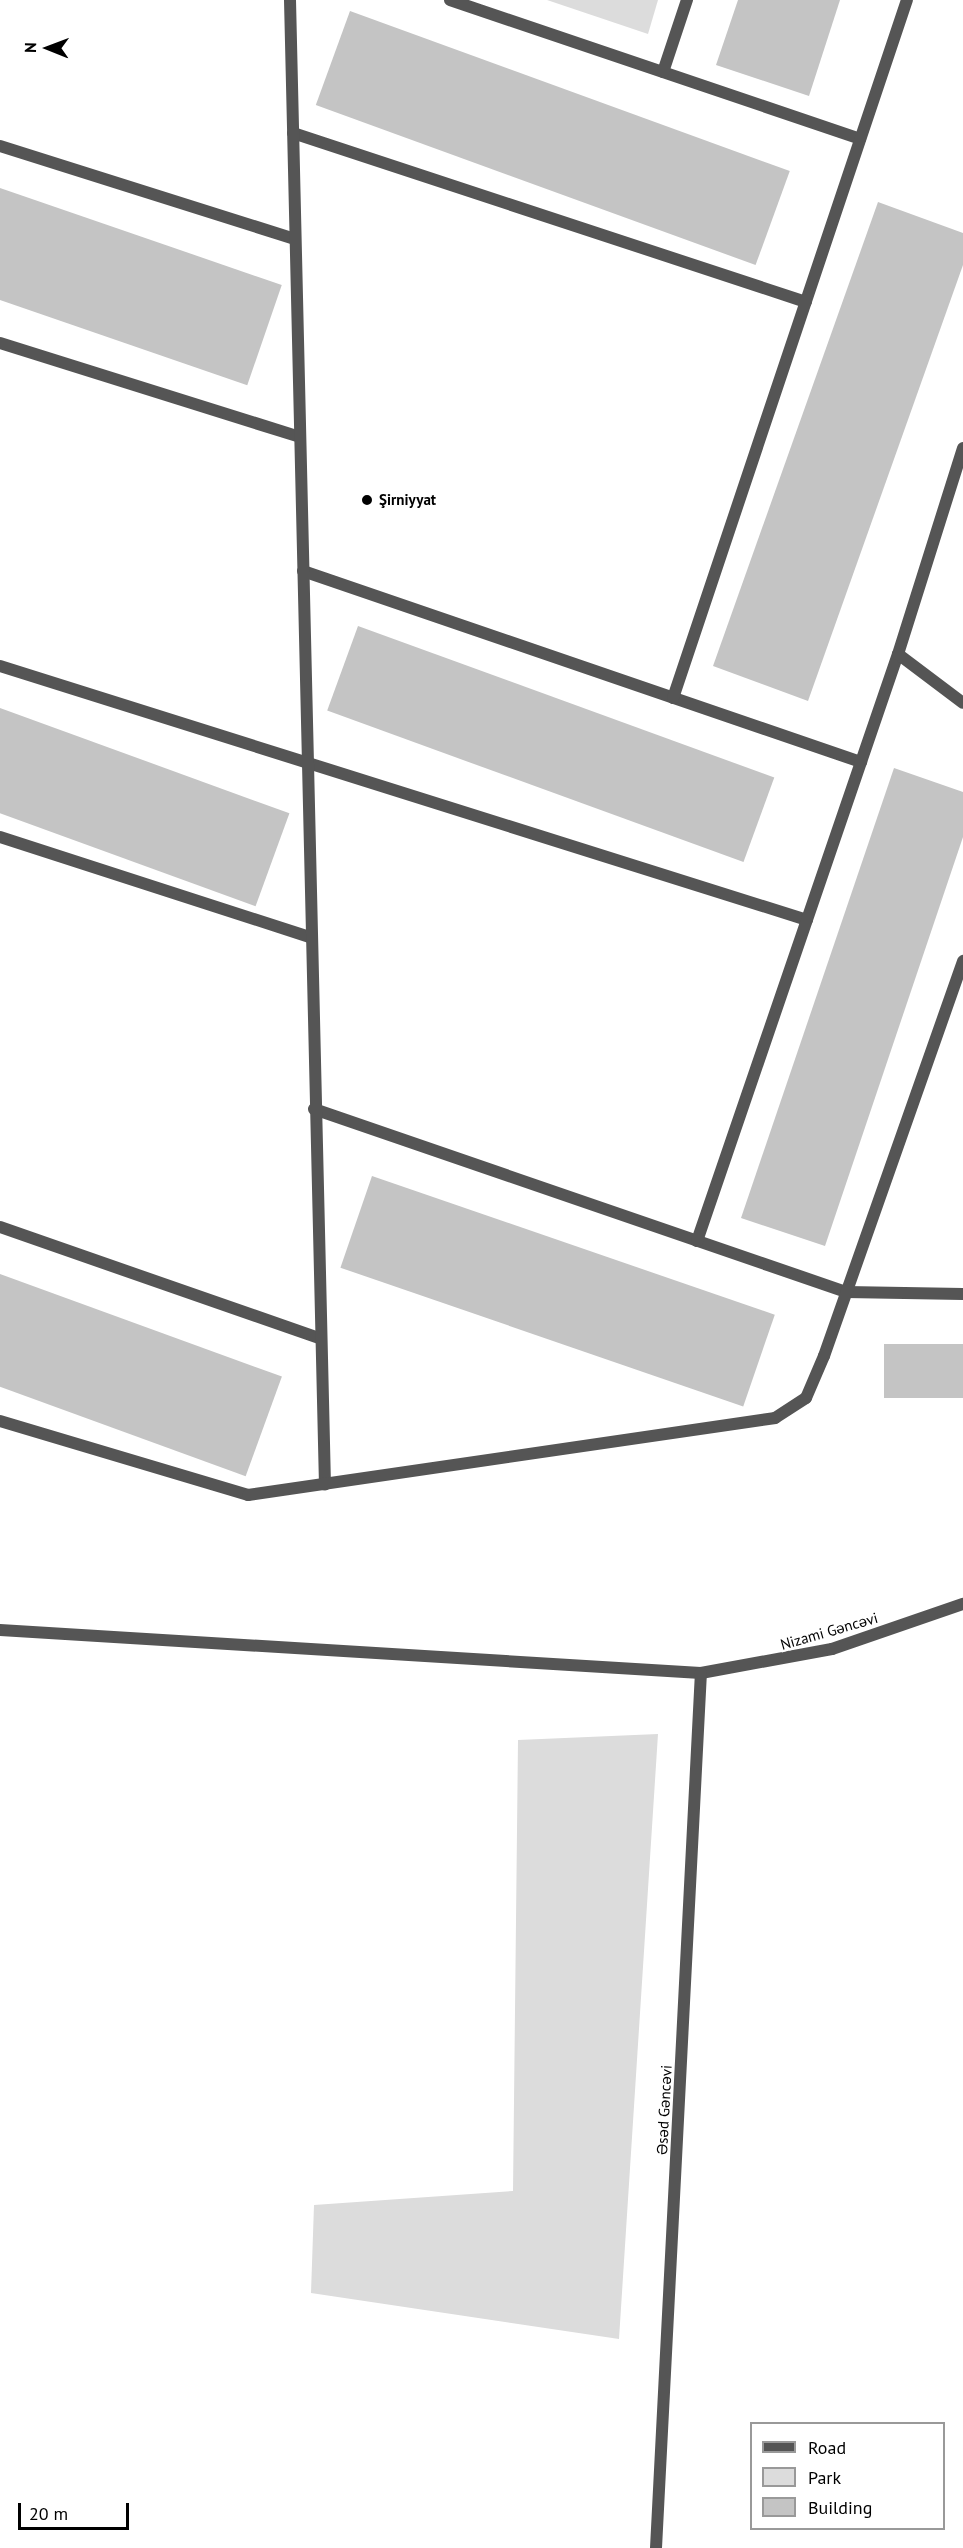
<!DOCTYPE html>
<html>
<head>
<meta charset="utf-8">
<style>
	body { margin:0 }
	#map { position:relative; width:963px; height:2548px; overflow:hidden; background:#fff; font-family:"PT Sans",sans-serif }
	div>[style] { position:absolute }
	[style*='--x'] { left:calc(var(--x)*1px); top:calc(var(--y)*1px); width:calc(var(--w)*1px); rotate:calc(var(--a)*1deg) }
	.green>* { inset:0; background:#dcdcdc }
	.building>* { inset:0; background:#c4c4c4; transform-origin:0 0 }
	.lane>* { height:12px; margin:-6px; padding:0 6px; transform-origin:6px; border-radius:6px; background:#555 }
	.street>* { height:12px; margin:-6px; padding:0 6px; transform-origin:6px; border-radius:6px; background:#555 }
	.dots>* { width:16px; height:16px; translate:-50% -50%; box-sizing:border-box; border:3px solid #fff; border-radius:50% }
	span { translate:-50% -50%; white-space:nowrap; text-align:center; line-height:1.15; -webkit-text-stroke:4.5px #fff; paint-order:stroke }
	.poi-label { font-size:15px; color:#000; font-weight:700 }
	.left { translate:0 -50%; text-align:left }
	.street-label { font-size:15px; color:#000 }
	.legend { position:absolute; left:750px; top:2422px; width:195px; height:108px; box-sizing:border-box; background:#fff; border:2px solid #999; margin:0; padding:8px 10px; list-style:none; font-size:18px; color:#000 }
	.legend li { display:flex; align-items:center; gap:12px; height:30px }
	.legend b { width:30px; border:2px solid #999 }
	.north { position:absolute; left:18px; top:18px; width:60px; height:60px; -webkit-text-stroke:4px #fff; paint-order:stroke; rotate:271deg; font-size:16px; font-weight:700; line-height:24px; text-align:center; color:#000 }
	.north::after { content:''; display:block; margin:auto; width:21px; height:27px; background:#000; clip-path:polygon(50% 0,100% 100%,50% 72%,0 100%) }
	.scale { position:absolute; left:18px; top:2503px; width:111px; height:27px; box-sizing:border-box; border:3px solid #000; border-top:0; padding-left:8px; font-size:18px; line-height:21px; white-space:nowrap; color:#000; -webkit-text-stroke:4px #fff; paint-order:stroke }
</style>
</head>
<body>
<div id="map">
	<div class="green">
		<div style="clip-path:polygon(547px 0,658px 0,648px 34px)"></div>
		<div style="clip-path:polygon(658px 1734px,619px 2339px,311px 2293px,314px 2205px,513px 2191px,518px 1740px)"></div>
	</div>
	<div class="building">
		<div style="clip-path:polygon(738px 0,840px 0,809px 96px,716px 65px)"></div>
		<div style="left:350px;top:11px;width:468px;height:100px;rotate:20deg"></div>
		<div style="left:0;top:188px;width:298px;height:106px;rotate:19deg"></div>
		<div style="clip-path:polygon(878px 202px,963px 233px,963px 265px,808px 701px,713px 666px)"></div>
		<div style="left:358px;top:626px;width:443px;height:90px;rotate:20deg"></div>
		<div style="left:0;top:708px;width:308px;height:99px;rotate:20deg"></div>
		<div style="clip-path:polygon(894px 768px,963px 792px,963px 837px,825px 1246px,741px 1218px)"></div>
		<div style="left:372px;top:1176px;width:426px;height:97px;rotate:19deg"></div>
		<div style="left:0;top:1274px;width:300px;height:106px;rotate:20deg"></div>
		<div style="left:884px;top:1344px;width:79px;height:54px"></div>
	</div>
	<div class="lane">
		<div style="--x:450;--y:0;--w:433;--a:18.7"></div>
		<div style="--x:663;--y:72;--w:76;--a:-71.6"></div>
		<div style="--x:293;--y:133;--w:540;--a:18.23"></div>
		<div style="--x:0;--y:146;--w:309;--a:17.5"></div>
		<div style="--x:0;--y:343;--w:314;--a:17.4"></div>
		<div style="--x:303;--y:571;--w:590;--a:18.9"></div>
		<div style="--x:0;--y:666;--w:846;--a:17.47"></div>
		<div style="--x:673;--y:698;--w:736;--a:-71.47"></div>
		<div style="--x:0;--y:837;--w:326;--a:17.9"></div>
		<div style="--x:314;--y:1109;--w:563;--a:18.98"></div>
		<div style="--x:846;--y:1292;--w:117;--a:1"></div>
		<div style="--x:0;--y:1227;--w:338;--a:19.2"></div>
		<div style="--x:697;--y:1241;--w:620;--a:-71.1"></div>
	</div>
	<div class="street">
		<div style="--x:290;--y:0;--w:1485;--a:88.65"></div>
		<div style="--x:963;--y:448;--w:216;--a:107.5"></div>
		<div style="--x:898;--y:654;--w:81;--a:37"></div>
		<div style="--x:0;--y:1421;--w:259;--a:16.6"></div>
		<div style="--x:248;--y:1495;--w:533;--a:-8.31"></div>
		<div style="--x:775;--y:1418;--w:37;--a:-33"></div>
		<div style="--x:806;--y:1398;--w:46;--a:-66.8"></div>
		<div style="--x:824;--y:1356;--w:419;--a:-70.6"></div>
		<div style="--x:0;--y:1630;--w:702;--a:3.51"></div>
		<div style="--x:701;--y:1673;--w:133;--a:-10.4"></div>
		<div style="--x:832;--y:1649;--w:139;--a:-19"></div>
		<div style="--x:656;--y:2548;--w:876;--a:-87.06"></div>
	</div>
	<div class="dots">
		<div style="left:367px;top:500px;background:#000"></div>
	</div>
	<div class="poi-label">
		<span class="left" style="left:379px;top:500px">Şirniyyat</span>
	</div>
	<div class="street-label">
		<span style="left:829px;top:1631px;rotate:-16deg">Nizami Gəncəvi</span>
		<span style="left:664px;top:2110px;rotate:-87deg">Əsəd Gəncəvi</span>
	</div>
	<ul class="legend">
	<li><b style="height:8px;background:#555"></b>Road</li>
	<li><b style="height:16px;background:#dcdcdc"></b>Park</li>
	<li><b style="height:16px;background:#c4c4c4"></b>Building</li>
	</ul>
	<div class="north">N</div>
	<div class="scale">20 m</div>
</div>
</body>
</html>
